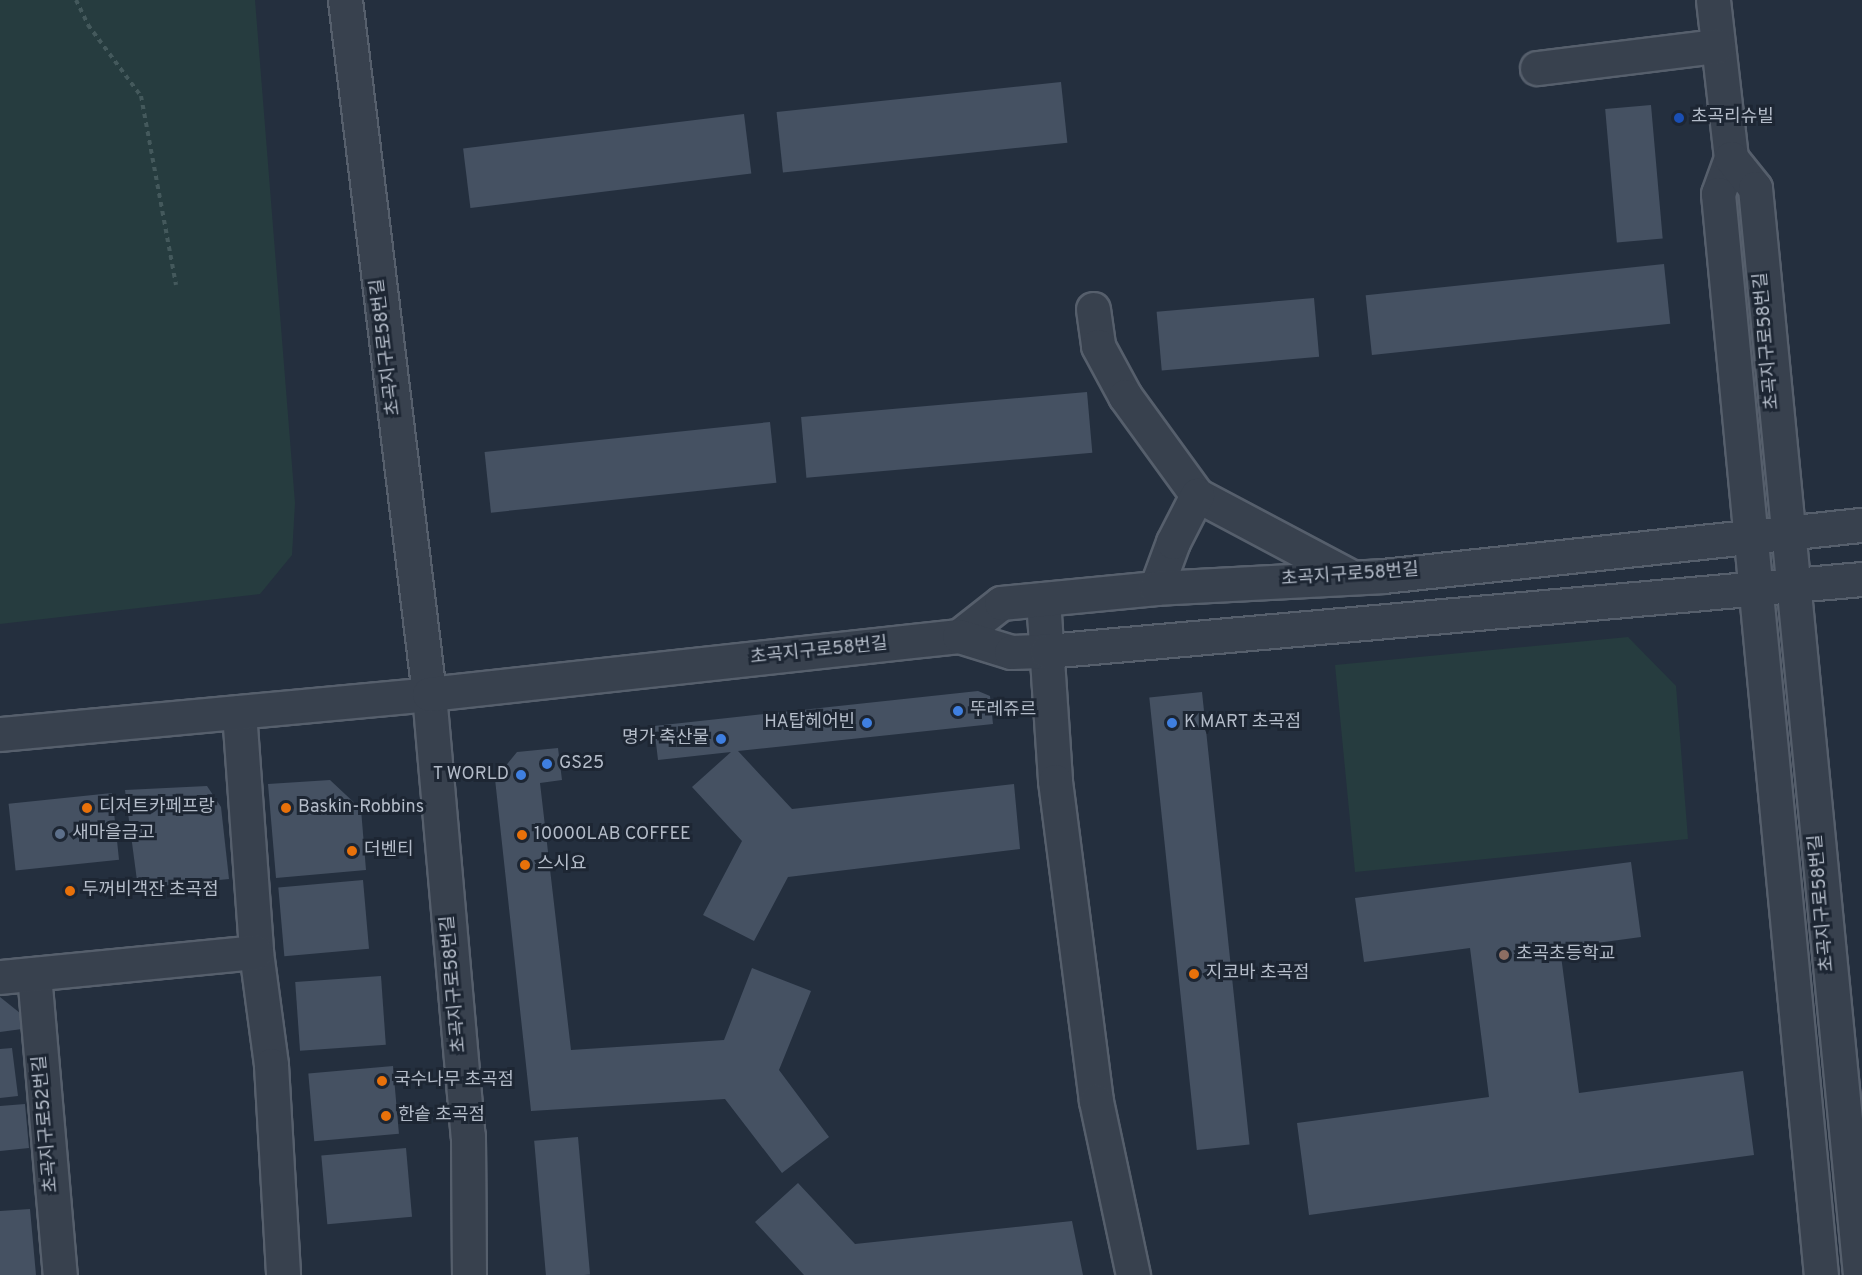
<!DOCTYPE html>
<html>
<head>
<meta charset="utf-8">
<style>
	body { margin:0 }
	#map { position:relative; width:1862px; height:1275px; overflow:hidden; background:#242f3e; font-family:Overpass,"Noto Sans KR",sans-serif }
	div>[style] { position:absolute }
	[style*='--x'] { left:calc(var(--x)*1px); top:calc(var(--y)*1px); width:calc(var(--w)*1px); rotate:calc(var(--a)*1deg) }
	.green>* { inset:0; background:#263c3f }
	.building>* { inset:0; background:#455162; transform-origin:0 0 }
	.path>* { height:4px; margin-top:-2px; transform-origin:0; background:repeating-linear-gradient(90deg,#44595c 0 4.5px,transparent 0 9px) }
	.roads { filter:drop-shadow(2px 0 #565f6c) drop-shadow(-2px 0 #565f6c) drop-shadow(0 2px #565f6c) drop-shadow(0 -2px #565f6c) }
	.minor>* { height:33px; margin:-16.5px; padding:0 16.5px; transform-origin:16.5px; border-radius:16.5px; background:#38414e }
	.dots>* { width:16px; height:16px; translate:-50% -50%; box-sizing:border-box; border:3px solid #1d2633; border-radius:50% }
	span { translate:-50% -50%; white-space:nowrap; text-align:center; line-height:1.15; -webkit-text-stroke:6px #1d2633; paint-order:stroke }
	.poi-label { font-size:18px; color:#b4bcc9 }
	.left { translate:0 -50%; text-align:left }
	.right { translate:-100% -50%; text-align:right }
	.street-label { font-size:18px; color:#b4bcc9 }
</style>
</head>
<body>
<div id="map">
	<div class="green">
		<div style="clip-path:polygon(0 0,255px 0,295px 503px,292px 555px,260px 594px,0 624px)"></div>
		<div style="clip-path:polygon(1628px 637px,1676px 686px,1688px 839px,1355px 872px,1335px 665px)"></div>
	</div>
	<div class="building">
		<div style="left:1061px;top:82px;width:61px;height:286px;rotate:84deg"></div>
		<div style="left:1651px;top:105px;width:134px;height:46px;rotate:85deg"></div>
		<div style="left:744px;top:114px;width:60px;height:283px;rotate:83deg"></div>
		<div style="left:1664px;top:264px;width:60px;height:300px;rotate:84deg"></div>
		<div style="left:1314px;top:298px;width:59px;height:158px;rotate:85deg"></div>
		<div style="left:1087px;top:392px;width:61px;height:287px;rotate:85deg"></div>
		<div style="left:770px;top:422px;width:61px;height:287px;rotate:84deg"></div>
		<div style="clip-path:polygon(978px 691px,990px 696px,993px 724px,738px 751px,792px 809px,1014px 784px,1020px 849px,788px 877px,754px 941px,703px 915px,742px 841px,692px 787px,731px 752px,658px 760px,654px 726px)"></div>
		<div style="left:1202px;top:692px;width:455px;height:53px;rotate:84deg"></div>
		<div style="clip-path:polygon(558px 748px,562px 780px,540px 783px,571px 1050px,724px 1040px,752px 968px,811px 991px,779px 1070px,829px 1137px,782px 1173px,725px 1099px,531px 1111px,495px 779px,517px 752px)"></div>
		<div style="clip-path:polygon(330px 780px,361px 809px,366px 870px,276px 878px,268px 784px)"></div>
		<div style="clip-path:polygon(207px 786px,221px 807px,229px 879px,138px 888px,125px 790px)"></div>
		<div style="left:112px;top:793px;width:67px;height:104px;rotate:84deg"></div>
		<div style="clip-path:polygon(1631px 862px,1641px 937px,1560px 948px,1579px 1093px,1743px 1071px,1754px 1155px,1309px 1215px,1297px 1123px,1489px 1097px,1470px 948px,1364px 962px,1355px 898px)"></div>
		<div style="left:363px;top:880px;width:69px;height:85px;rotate:85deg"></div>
		<div style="left:381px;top:976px;width:69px;height:86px;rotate:86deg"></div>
		<div style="clip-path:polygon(0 997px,20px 1013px,22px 1029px,0 1032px)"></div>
		<div style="clip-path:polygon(12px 1048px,18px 1096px,0 1098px,0 1049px)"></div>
		<div style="left:393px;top:1066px;width:68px;height:85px;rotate:85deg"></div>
		<div style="clip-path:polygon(25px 1104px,29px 1148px,0 1151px,0 1106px)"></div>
		<div style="left:578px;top:1137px;width:138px;height:44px;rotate:85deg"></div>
		<div style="left:406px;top:1148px;width:69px;height:85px;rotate:85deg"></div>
		<div style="clip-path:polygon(798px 1183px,855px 1244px,1072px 1221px,1083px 1275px,804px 1275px,755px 1222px)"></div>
		<div style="clip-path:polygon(30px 1209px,36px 1275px,0 1275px,0 1211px)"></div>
	</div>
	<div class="path">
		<div style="--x:76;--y:0;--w:28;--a:64"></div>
		<div style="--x:88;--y:25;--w:89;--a:53.3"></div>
		<div style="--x:141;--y:96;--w:192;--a:79.5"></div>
	</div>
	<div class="roads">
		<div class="minor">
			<div style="--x:345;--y:0;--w:699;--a:83.1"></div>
			<div style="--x:429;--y:694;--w:444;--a:85"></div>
			<div style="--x:468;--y:1136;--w:139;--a:89.6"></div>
			<div style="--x:1713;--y:0;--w:159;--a:83.5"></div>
			<div style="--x:1731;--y:158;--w:38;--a:110"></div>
			<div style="--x:1718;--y:194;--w:1086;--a:84.56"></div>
			<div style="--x:1537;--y:68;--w:181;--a:-7"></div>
			<div style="--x:1731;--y:158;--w:38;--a:51"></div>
			<div style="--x:1755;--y:188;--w:1092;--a:84.48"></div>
			<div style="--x:1093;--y:309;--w:37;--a:82"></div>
			<div style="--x:1098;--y:346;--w:57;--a:61.6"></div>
			<div style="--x:1125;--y:396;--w:122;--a:54"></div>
			<div style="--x:1197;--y:495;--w:174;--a:28"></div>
			<div style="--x:1156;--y:588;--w:49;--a:-69.7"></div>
			<div style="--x:1173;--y:542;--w:53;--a:-62.9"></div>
			<div style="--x:1043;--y:599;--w:182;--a:86.2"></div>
			<div style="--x:1055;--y:781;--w:323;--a:82.7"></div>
			<div style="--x:1096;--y:1101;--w:178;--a:78"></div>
			<div style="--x:959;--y:636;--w:53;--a:-38.2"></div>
			<div style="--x:1001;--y:603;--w:156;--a:-5.5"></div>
			<div style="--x:1156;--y:588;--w:227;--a:-3"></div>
			<div style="--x:1383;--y:576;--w:482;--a:-6.1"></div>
			<div style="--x:239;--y:712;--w:241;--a:85.9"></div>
			<div style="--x:256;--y:952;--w:114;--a:82.4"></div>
			<div style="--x:271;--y:1065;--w:210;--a:86.7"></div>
			<div style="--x:0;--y:734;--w:431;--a:-5.3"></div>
			<div style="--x:429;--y:694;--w:533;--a:-6.25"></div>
			<div style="--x:959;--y:636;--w:54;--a:17.1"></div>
			<div style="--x:1011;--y:652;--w:36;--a:-2"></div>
			<div style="--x:1047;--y:651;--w:818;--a:-5.05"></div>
			<div style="--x:34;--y:974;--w:302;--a:85.1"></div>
			<div style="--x:0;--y:977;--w:257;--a:-5.6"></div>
		</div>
	</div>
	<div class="dots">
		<div style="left:1679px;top:118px;background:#1a4fb4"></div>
		<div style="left:958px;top:711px;background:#3f7fe0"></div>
		<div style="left:867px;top:723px;background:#3f7fe0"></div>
		<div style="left:1172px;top:723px;background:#3f7fe0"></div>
		<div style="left:721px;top:739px;background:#3f7fe0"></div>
		<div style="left:547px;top:764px;background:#3f7fe0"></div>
		<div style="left:521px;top:775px;background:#3f7fe0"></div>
		<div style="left:87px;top:808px;background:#e8710a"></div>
		<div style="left:286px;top:808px;background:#e8710a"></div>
		<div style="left:60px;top:834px;background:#5c6f8a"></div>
		<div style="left:522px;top:835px;background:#e8710a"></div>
		<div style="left:352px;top:851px;background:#e8710a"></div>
		<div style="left:525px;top:865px;background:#e8710a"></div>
		<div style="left:70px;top:891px;background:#e8710a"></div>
		<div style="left:1504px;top:955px;background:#8d6e63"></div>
		<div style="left:1194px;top:974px;background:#e8710a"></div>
		<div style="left:382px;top:1081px;background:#e8710a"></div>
		<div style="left:386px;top:1116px;background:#e8710a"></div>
	</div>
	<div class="poi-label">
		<span class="left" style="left:1691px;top:118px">초곡리슈빌</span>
		<span class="left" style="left:970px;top:711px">뚜레쥬르</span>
		<span class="right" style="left:855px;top:723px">HA탑헤어빈</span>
		<span class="left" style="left:1184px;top:723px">K MART 초곡점</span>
		<span class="right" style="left:709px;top:739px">명가 축산물</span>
		<span class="left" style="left:559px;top:764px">GS25</span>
		<span class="right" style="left:509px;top:775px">T WORLD</span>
		<span class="left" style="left:99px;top:808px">디저트카페프랑</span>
		<span class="left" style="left:298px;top:808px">Baskin-Robbins</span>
		<span class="left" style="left:72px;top:834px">새마을금고</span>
		<span class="left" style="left:534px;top:835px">10000LAB COFFEE</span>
		<span class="left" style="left:364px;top:851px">더벤티</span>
		<span class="left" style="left:537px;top:865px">스시요</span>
		<span class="left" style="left:82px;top:891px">두꺼비객잔 초곡점</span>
		<span class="left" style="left:1516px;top:955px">초곡초등학교</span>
		<span class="left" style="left:1206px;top:974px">지코바 초곡점</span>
		<span class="left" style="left:394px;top:1081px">국수나무 초곡점</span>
		<span class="left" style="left:398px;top:1116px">한솥 초곡점</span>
	</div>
	<div class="street-label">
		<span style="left:1768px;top:341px;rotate:-95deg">초곡지구로58번길</span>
		<span style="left:387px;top:347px;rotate:-97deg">초곡지구로58번길</span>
		<span style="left:1350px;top:576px;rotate:-4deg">초곡지구로58번길</span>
		<span style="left:819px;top:652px;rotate:-6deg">초곡지구로58번길</span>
		<span style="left:1823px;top:903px;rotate:-95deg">초곡지구로58번길</span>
		<span style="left:455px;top:984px;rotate:-95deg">초곡지구로58번길</span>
		<span style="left:47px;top:1124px;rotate:-95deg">초곡지구로52번길</span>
	</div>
</div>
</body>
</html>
